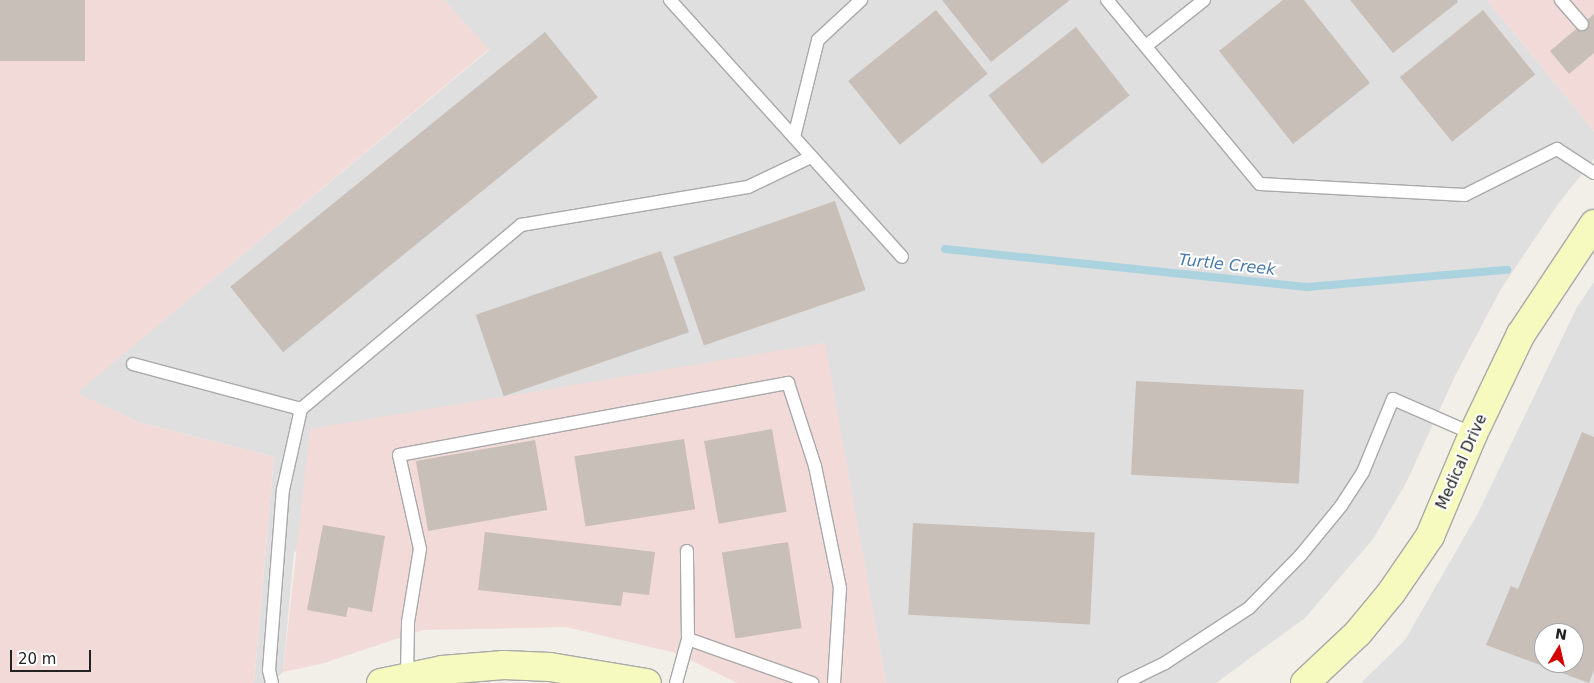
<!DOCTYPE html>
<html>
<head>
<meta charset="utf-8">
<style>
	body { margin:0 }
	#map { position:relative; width:1594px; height:683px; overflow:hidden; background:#f2efe9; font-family:"DejaVu Sans",sans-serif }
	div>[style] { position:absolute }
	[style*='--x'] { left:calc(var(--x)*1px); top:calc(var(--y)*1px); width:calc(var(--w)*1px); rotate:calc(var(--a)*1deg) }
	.residential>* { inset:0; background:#e0dfdf }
	.commercial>* { inset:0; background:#f2dad9 }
	.stream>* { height:8px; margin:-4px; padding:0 4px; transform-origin:4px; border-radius:4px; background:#aad3df }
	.building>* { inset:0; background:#c7bfb8; transform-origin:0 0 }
	.roads { filter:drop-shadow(1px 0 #a9a9a9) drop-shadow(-1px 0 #a9a9a9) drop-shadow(0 1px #a9a9a9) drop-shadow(0 -1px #a9a9a9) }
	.lane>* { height:12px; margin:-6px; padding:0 6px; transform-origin:6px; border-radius:6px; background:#fff }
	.secondary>* { height:28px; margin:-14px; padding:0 14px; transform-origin:14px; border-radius:14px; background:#f7fabf }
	span { translate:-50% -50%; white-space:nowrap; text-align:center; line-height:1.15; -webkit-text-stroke:4px #fff; paint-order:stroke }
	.street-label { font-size:15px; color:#222 }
	.water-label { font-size:16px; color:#4a7aab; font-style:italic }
	.north { position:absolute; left:1534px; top:623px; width:50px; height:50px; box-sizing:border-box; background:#fff; border:1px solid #a7a7a7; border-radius:50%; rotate:9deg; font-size:14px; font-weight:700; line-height:20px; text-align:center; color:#222 }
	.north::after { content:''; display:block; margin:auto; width:18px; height:22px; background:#d40000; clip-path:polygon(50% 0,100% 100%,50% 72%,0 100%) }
	.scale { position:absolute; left:10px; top:650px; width:81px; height:22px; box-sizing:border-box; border:2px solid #222; border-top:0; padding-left:6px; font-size:15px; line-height:18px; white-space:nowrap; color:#222; -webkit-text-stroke:4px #fff; paint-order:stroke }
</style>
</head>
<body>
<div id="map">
	<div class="residential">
		<div style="clip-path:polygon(444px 0,1487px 0,1594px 131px,1594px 159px,1558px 204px,1501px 289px,1455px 376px,1406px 483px,1373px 539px,1305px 618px,1216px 683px,886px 683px,824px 343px,294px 552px,283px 672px,271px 683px,254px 683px,274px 457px,138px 422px,76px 393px,489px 50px)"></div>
		<div style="clip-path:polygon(evenodd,1594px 282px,1594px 683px,1361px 683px,1405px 640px,1478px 513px,1577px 307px,1594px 282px,1544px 633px,1574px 633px,1574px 663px,1544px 663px,1544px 633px)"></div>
	</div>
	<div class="commercial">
		<div style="clip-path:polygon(0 0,444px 0,489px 49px,77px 393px,138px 422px,274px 457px,254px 683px,0 683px)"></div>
		<div style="clip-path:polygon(1487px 0,1594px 0,1594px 131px)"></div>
		<div style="clip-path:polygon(825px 343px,886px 683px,737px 683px,676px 653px,566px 627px,423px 630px,321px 664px,283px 672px,310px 429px)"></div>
	</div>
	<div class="stream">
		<div style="--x:945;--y:249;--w:364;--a:6"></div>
		<div style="--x:1307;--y:287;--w:201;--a:-4.9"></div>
	</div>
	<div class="building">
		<div style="left:0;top:0;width:85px;height:61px"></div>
		<div style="clip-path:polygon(942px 0,1070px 0,991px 62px)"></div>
		<div style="clip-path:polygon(1283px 0,1304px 0,1370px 83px,1293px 144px,1219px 51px)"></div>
		<div style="clip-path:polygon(1350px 0,1457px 0,1458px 2px,1393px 53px)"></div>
		<div style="left:936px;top:10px;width:82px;height:113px;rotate:51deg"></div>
		<div style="left:1483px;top:10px;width:83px;height:107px;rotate:51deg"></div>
		<div style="clip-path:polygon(1594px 14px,1594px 53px,1569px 74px,1550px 51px)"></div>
		<div style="left:1076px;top:27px;width:87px;height:111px;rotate:52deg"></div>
		<div style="left:545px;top:32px;width:84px;height:405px;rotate:51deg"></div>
		<div style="left:835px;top:201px;width:94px;height:171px;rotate:71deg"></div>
		<div style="left:661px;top:251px;width:86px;height:196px;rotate:71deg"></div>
		<div style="left:1136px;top:381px;width:168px;height:94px;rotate:3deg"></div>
		<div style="left:772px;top:429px;width:84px;height:69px;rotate:80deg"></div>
		<div style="clip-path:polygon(evenodd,1582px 432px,1594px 437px,1594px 670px,1589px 683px,1486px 645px,1511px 586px,1518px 589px,1582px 432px,1544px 633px,1574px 633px,1574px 663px,1544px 663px,1544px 633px)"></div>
		<div style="left:684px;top:439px;width:71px;height:111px;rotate:81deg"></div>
		<div style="left:535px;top:440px;width:71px;height:121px;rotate:80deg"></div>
		<div style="left:913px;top:523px;width:182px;height:92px;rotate:3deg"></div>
		<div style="clip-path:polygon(323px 525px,385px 536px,372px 612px,348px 607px,346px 617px,307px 610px)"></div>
		<div style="clip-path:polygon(485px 532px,655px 552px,649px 595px,623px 592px,621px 606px,478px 590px)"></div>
		<div style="left:788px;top:542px;width:87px;height:67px;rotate:81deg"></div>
	</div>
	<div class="roads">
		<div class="lane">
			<div style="--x:670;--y:0;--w:346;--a:47.9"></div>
			<div style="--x:1107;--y:0;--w:239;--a:50.3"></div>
			<div style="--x:1260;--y:184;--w:205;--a:3.1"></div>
			<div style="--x:1465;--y:195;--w:103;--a:-26.6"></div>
			<div style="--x:1557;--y:149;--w:44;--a:33"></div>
			<div style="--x:1561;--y:0;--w:32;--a:49"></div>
			<div style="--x:1146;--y:46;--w:74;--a:-38.4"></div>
			<div style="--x:794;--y:137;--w:100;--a:-76.1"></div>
			<div style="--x:818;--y:40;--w:59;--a:-42.9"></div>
			<div style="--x:133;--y:364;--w:174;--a:15"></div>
			<div style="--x:301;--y:409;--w:287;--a:-39.9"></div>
			<div style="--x:521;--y:225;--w:230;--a:-9.5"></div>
			<div style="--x:748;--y:187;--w:70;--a:-25.5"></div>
			<div style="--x:688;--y:639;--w:132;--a:19.5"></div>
			<div style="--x:407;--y:676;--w:54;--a:-88.9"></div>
			<div style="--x:408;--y:622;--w:74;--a:-80.7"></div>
			<div style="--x:420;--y:549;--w:96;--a:-102.6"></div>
			<div style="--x:399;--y:455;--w:396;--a:-10.5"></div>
			<div style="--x:788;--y:383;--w:87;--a:72"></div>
			<div style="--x:815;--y:466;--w:125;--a:78.4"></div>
			<div style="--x:840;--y:588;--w:95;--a:93.6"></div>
			<div style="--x:272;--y:683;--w:13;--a:-103"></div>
			<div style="--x:269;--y:670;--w:181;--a:-85.6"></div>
			<div style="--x:283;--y:490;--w:83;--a:-77.5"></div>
			<div style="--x:676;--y:683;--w:46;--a:-74.7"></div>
			<div style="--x:688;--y:639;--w:88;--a:-90.7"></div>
			<div style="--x:1124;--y:683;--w:46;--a:-26"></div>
			<div style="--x:1165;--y:663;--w:100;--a:-33.2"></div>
			<div style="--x:1249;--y:608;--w:73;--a:-45.6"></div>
			<div style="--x:1300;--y:556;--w:65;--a:-50.6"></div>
			<div style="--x:1341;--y:506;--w:40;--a:-57.1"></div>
			<div style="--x:1363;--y:472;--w:79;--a:-67.7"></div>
			<div style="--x:1393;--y:399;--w:87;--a:23.6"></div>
		</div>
		<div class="secondary">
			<div style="--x:381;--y:683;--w:62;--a:-12"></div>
			<div style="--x:442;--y:670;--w:62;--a:-4.6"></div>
			<div style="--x:504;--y:665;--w:46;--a:2.5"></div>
			<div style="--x:550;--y:667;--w:98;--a:9.4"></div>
			<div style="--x:1305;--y:683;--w:73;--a:-43.3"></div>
			<div style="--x:1358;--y:633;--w:52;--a:-50.5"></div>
			<div style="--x:1391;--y:593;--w:69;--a:-55.6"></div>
			<div style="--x:1430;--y:536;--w:111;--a:-67.1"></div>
			<div style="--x:1473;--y:434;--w:111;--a:-64.4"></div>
			<div style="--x:1521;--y:334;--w:132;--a:-56.4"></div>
		</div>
	</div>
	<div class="street-label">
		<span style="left:1462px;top:462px;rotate:-66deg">Medical Drive</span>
	</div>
	<div class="water-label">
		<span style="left:1227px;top:265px;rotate:6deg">Turtle Creek</span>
	</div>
	<div class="north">N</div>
	<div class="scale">20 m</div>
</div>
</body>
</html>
